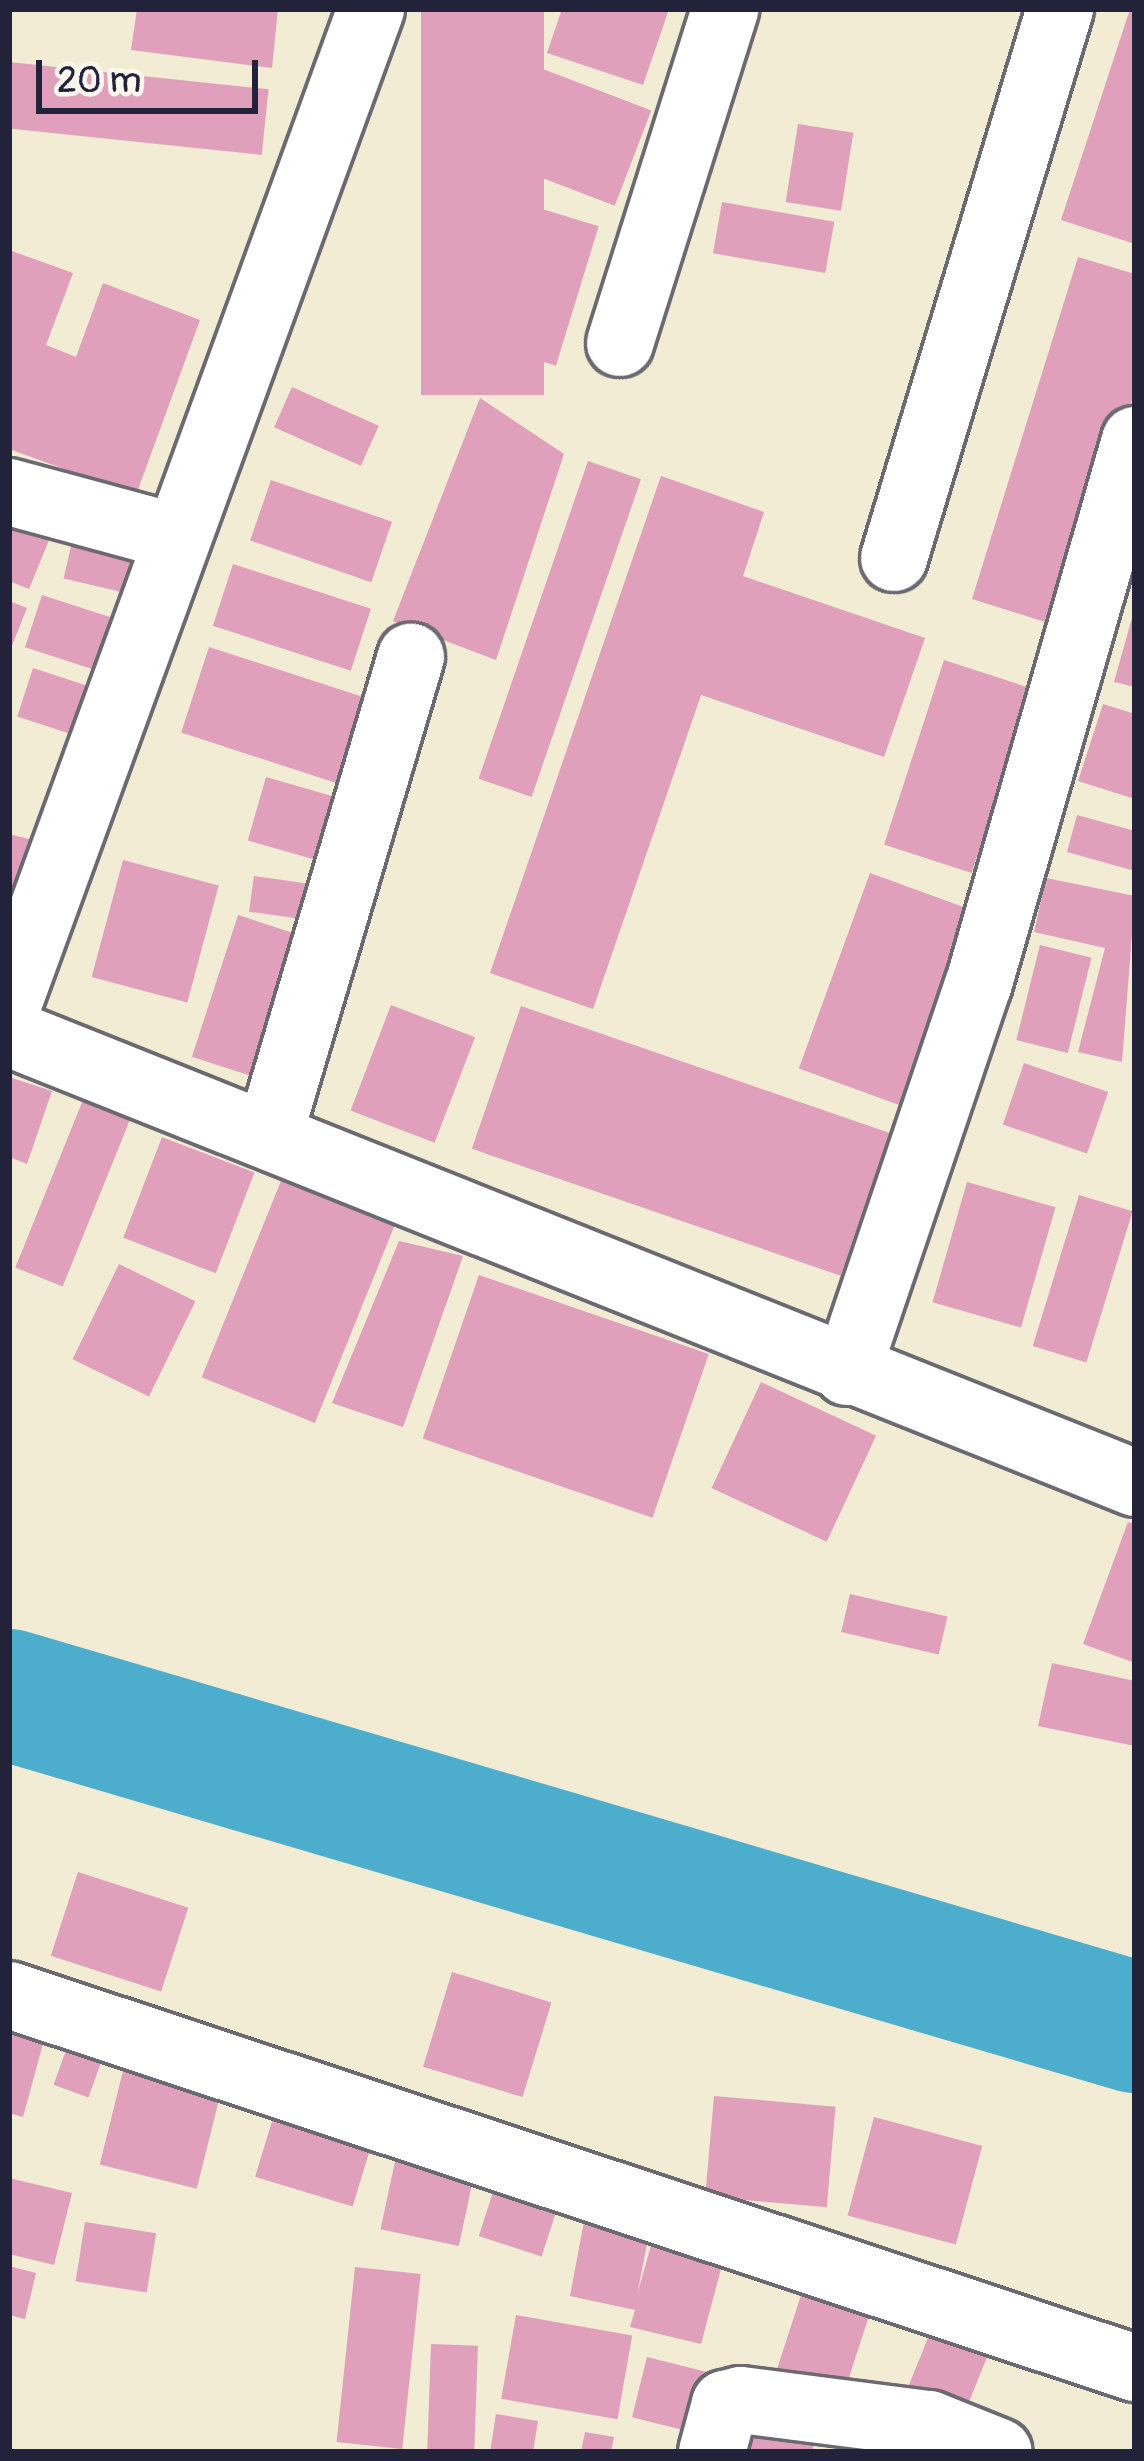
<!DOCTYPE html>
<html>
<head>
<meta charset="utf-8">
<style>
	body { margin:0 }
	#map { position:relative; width:1144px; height:2461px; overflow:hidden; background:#f3ecd5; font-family:Pangolin,sans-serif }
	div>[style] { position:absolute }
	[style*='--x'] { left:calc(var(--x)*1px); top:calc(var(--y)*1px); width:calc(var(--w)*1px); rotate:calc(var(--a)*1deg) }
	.river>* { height:132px; margin:-66px; padding:0 66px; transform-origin:66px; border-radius:66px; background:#4dadcc }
	.building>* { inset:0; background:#e09fbb; transform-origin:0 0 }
	.roads { filter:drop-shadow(3px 0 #6b6971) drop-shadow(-3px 0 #6b6971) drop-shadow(0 3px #6b6971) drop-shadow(0 -3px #6b6971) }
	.street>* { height:66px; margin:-33px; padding:0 33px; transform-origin:33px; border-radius:33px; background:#fff }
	span { translate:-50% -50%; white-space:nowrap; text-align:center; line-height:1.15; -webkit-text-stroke:9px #fbf7ec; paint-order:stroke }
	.frame { position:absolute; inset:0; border:12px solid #22223b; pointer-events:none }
	.scale { position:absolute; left:36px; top:60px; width:222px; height:54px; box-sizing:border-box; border:6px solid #22223b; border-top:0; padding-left:15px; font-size:36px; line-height:42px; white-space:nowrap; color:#22223b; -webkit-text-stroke:9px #fbf7ec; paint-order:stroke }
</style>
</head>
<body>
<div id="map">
	<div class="river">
		<div style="--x:9;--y:1695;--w:1174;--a:16.43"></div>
	</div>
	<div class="building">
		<div style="clip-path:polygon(137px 9px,278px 9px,272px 68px,131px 50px)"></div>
		<div style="left:421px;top:9px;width:123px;height:386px"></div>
		<div style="clip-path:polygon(562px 9px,669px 9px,643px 85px,547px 53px)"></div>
		<div style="clip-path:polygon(1130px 9px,1135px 9px,1135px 244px,1061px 220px)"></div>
		<div style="left:9px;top:62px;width:261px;height:66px;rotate:6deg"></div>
		<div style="left:543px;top:69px;width:116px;height:102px;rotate:21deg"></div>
		<div style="left:798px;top:124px;width:56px;height:79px;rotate:9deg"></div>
		<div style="left:503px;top:197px;width:100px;height:146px;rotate:17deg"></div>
		<div style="left:722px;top:202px;width:114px;height:52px;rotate:10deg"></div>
		<div style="clip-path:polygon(9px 250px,73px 273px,46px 345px,76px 357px,103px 283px,200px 320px,136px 495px,9px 449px)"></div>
		<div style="clip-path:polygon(1078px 257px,1135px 274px,1135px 390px,1061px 627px,972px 599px)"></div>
		<div style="left:292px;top:387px;width:95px;height:44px;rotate:24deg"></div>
		<div style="clip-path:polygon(480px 398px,564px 454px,496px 660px,393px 621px)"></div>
		<div style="left:588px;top:461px;width:56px;height:336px;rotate:19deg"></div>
		<div style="clip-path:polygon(661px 476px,764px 512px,743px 576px,925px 638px,884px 757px,701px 695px,593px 1009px,490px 973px)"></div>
		<div style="left:271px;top:480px;width:128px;height:64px;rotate:19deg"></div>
		<div style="clip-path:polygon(9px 510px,54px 528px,29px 589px,9px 581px)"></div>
		<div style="left:76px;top:525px;width:73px;height:55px;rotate:13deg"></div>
		<div style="left:233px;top:564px;width:145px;height:65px;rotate:18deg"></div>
		<div style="left:42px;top:595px;width:81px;height:55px;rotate:18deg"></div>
		<div style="clip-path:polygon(9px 601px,27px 608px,9px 653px)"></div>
		<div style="clip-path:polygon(1135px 607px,1135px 687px,1114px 682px)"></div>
		<div style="left:209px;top:647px;width:163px;height:90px;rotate:18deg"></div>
		<div style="left:944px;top:660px;width:92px;height:194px;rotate:18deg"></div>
		<div style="left:33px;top:668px;width:70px;height:51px;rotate:18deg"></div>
		<div style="clip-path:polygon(1103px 704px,1135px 714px,1135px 799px,1078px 781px)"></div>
		<div style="left:266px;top:777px;width:83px;height:66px;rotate:16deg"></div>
		<div style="clip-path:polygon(1077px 815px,1135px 831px,1135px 871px,1067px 852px)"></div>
		<div style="clip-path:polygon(9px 834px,37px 841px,9px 912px)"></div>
		<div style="left:123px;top:860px;width:99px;height:121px;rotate:15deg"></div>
		<div style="left:870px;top:873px;width:109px;height:208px;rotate:20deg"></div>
		<div style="left:254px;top:876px;width:62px;height:36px;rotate:8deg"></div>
		<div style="clip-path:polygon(1046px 878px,1135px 896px,1122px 1062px,1078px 1052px,1105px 948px,1034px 932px)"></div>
		<div style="left:238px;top:915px;width:87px;height:149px;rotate:18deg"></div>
		<div style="left:1040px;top:945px;width:53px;height:98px;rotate:14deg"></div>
		<div style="left:391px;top:1005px;width:90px;height:113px;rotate:21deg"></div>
		<div style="left:521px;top:1006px;width:390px;height:151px;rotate:19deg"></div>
		<div style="left:1024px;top:1063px;width:89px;height:65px;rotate:19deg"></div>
		<div style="clip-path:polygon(9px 1077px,52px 1091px,27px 1164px,9px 1157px)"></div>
		<div style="left:85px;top:1095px;width:51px;height:186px;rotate:22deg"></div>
		<div style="left:162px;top:1137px;width:99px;height:108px;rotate:21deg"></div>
		<div style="left:283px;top:1176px;width:122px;height:217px;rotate:22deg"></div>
		<div style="left:967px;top:1182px;width:92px;height:125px;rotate:16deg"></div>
		<div style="left:1079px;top:1195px;width:56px;height:158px;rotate:17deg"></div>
		<div style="clip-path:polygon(399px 1241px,463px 1256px,403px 1427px,332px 1403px)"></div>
		<div style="left:119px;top:1264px;width:85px;height:106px;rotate:26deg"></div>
		<div style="left:479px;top:1275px;width:243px;height:173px;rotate:19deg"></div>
		<div style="left:761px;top:1382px;width:127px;height:117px;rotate:25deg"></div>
		<div style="clip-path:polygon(1128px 1522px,1135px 1525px,1135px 1663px,1083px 1644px)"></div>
		<div style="left:850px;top:1594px;width:100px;height:39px;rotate:13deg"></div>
		<div style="clip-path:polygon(1052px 1663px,1135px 1681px,1135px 1746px,1038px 1726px)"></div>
		<div style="left:78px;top:1872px;width:116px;height:88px;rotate:18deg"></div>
		<div style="left:452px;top:1972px;width:104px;height:99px;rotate:17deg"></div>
		<div style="clip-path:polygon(9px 2018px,47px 2029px,23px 2117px,9px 2113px)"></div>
		<div style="left:72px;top:2034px;width:37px;height:54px;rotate:20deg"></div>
		<div style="left:128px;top:2051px;width:100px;height:117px;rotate:14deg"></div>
		<div style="left:714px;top:2096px;width:122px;height:101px;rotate:5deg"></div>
		<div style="left:277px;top:2105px;width:102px;height:75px;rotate:17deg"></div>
		<div style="left:874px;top:2117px;width:112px;height:102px;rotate:15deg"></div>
		<div style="left:397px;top:2152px;width:80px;height:79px;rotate:12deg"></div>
		<div style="clip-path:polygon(9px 2178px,72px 2193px,54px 2265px,9px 2254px)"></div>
		<div style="left:497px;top:2180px;width:66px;height:59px;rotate:18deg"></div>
		<div style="clip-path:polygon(585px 2216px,650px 2229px,637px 2295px,655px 2231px,726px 2250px,701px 2344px,630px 2327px,635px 2310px,570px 2296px)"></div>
		<div style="left:85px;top:2222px;width:72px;height:60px;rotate:9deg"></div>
		<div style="clip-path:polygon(9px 2266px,36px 2273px,25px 2319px,9px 2315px)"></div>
		<div style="left:355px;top:2267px;width:66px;height:176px;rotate:6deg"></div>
		<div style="left:804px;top:2286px;width:71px;height:88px;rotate:18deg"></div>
		<div style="left:938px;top:2313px;width:62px;height:100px;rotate:22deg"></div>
		<div style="left:516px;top:2315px;width:118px;height:85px;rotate:10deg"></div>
		<div style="left:431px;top:2344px;width:47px;height:108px;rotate:2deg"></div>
		<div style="left:647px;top:2357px;width:64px;height:62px;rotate:14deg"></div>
		<div style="clip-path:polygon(496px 2414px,538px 2421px,533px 2452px,490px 2452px)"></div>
		<div style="clip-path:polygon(746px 2428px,814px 2434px,813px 2452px,744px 2452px)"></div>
		<div style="clip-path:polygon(585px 2432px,614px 2437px,611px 2452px,581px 2452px)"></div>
	</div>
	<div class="roads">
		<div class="street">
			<div style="--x:620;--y:343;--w:350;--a:-72.5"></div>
			<div style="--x:9;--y:492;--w:169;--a:15.1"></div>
			<div style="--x:894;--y:558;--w:574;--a:-73.18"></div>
			<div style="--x:9;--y:1002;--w:1057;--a:-69.97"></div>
			<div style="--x:9;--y:1033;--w:1213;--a:21.78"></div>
			<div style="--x:269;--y:1136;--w:500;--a:-73.5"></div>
			<div style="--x:847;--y:1372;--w:411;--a:-71.3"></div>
			<div style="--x:979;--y:983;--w:565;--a:-73.97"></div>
			<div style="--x:9;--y:1995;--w:1186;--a:18.33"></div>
			<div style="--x:712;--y:2452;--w:50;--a:-74.8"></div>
			<div style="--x:725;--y:2404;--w:16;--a:-14"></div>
			<div style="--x:741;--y:2400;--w:190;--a:7.3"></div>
			<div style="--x:929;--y:2424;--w:75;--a:21.8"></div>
		</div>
	</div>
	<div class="frame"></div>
	<div class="scale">20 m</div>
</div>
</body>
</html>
